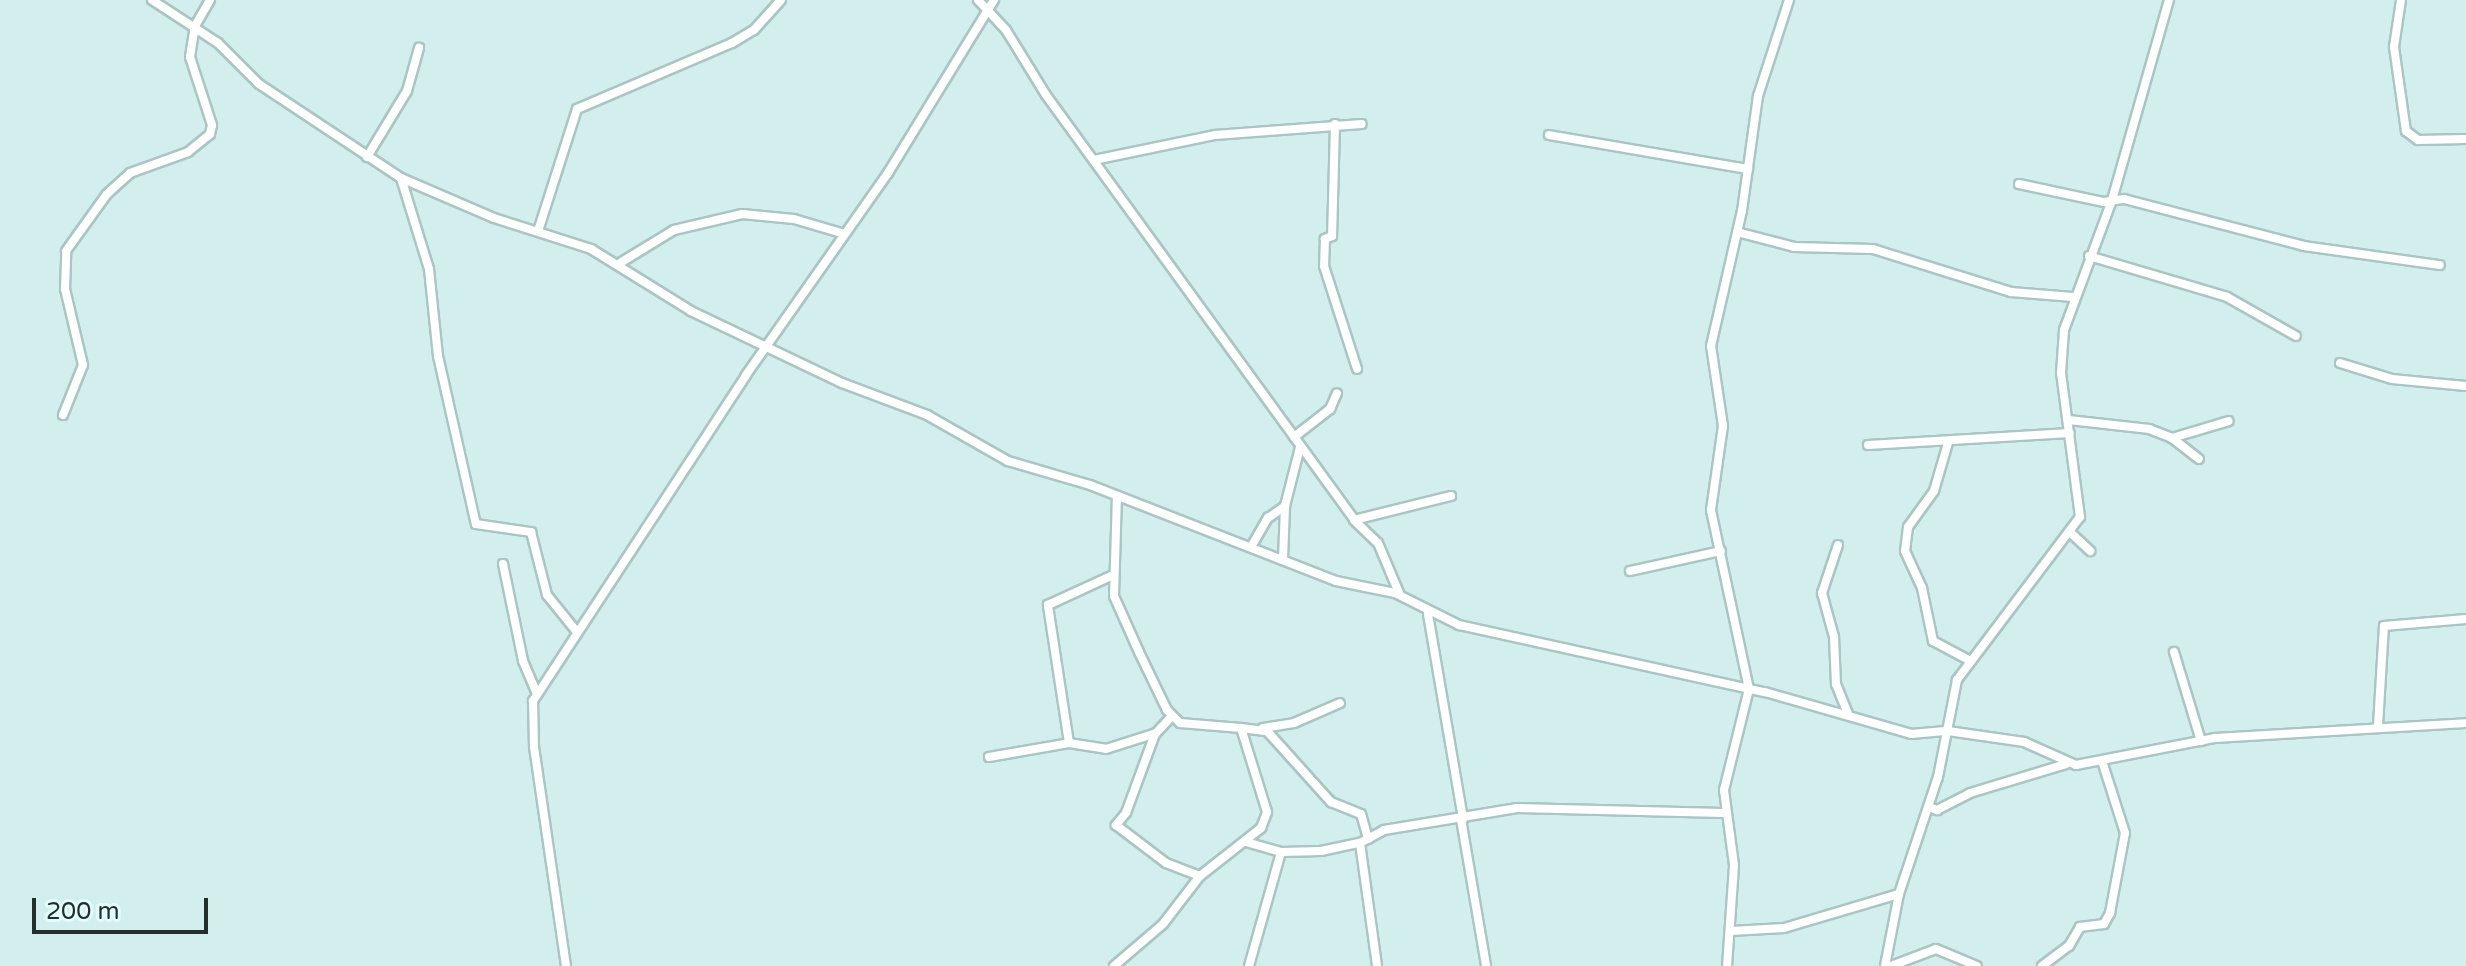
<!DOCTYPE html>
<html>
<head>
<meta charset="utf-8">
<style>
	body { margin:0 }
	#map { position:relative; width:2466px; height:966px; overflow:hidden; background:#d3efed; font-family:"Varela Round",sans-serif }
	div>[style] { position:absolute }
	[style*='--x'] { left:calc(var(--x)*1px); top:calc(var(--y)*1px); width:calc(var(--w)*1px); rotate:calc(var(--a)*1deg) }
	.roads { filter:drop-shadow(2px 0 #aac5c3) drop-shadow(-2px 0 #aac5c3) drop-shadow(0 2px #aac5c3) drop-shadow(0 -2px #aac5c3) }
	.minor>* { height:8px; margin:-4px; padding:0 4px; transform-origin:4px; border-radius:4px; background:#fff }
	span { translate:-50% -50%; white-space:nowrap; text-align:center; line-height:1.15; -webkit-text-stroke:6px #e0fdfb; paint-order:stroke }
	.scale { position:absolute; left:32px; top:898px; width:176px; height:36px; box-sizing:border-box; border:4px solid #232e2d; border-top:0; padding-left:10px; font-size:24px; line-height:28px; white-space:nowrap; color:#232e2d; -webkit-text-stroke:6px #e0fdfb; paint-order:stroke }
</style>
</head>
<body>
<div id="map">
	<div class="roads">
		<div class="minor">
			<div style="--x:152;--y:0;--w:79;--a:33.1"></div>
			<div style="--x:218;--y:43;--w:58;--a:45"></div>
			<div style="--x:259;--y:84;--w:170;--a:33.5"></div>
			<div style="--x:401;--y:178;--w:101;--a:23.3"></div>
			<div style="--x:494;--y:218;--w:102;--a:17.7"></div>
			<div style="--x:591;--y:249;--w:118;--a:31.8"></div>
			<div style="--x:691;--y:311;--w:167;--a:25.5"></div>
			<div style="--x:842;--y:383;--w:91;--a:20.6"></div>
			<div style="--x:927;--y:415;--w:93;--a:29.6"></div>
			<div style="--x:1008;--y:461;--w:85;--a:16.3"></div>
			<div style="--x:1090;--y:485;--w:264;--a:21.3"></div>
			<div style="--x:1336;--y:581;--w:60;--a:11.5"></div>
			<div style="--x:1395;--y:593;--w:72;--a:26.6"></div>
			<div style="--x:1459;--y:625;--w:313;--a:12.4"></div>
			<div style="--x:1765;--y:692;--w:152;--a:16"></div>
			<div style="--x:1911;--y:734;--w:37;--a:-5"></div>
			<div style="--x:1948;--y:731;--w:77;--a:8.2"></div>
			<div style="--x:2024;--y:742;--w:57;--a:23.9"></div>
			<div style="--x:2076;--y:765;--w:142;--a:-11"></div>
			<div style="--x:2215;--y:738;--w:251;--a:-3.4"></div>
			<div style="--x:978;--y:0;--w:41;--a:47"></div>
			<div style="--x:1006;--y:30;--w:76;--a:58.4"></div>
			<div style="--x:1046;--y:95;--w:528;--a:54.02"></div>
			<div style="--x:1356;--y:522;--w:30;--a:44"></div>
			<div style="--x:1378;--y:543;--w:56;--a:67.1"></div>
			<div style="--x:2401;--y:0;--w:48;--a:98.5"></div>
			<div style="--x:2394;--y:47;--w:85;--a:81.9"></div>
			<div style="--x:2406;--y:131;--w:15;--a:37"></div>
			<div style="--x:2418;--y:140;--w:48;--a:-1.2"></div>
			<div style="--x:1335;--y:124;--w:112;--a:91.5"></div>
			<div style="--x:1332;--y:236;--w:8;--a:157"></div>
			<div style="--x:1325;--y:239;--w:27;--a:92"></div>
			<div style="--x:1324;--y:266;--w:108;--a:72.2"></div>
			<div style="--x:1549;--y:135;--w:202;--a:9.7"></div>
			<div style="--x:367;--y:157;--w:77;--a:-58.8"></div>
			<div style="--x:407;--y:91;--w:45;--a:-74.4"></div>
			<div style="--x:1094;--y:160;--w:124;--a:-11.7"></div>
			<div style="--x:1215;--y:135;--w:147;--a:-4.3"></div>
			<div style="--x:401;--y:178;--w:95;--a:72.9"></div>
			<div style="--x:429;--y:269;--w:87;--a:84.1"></div>
			<div style="--x:438;--y:356;--w:172;--a:77.3"></div>
			<div style="--x:476;--y:524;--w:56;--a:8.3"></div>
			<div style="--x:531;--y:532;--w:65;--a:75.7"></div>
			<div style="--x:547;--y:595;--w:48;--a:51"></div>
			<div style="--x:2019;--y:184;--w:87;--a:12"></div>
			<div style="--x:2104;--y:202;--w:20;--a:-9"></div>
			<div style="--x:2124;--y:199;--w:186;--a:14.6"></div>
			<div style="--x:2304;--y:246;--w:137;--a:8"></div>
			<div style="--x:539;--y:228;--w:125;--a:-72.3"></div>
			<div style="--x:577;--y:109;--w:168;--a:-23.1"></div>
			<div style="--x:732;--y:43;--w:26;--a:-31"></div>
			<div style="--x:754;--y:30;--w:40;--a:-48"></div>
			<div style="--x:1737;--y:232;--w:59;--a:14.7"></div>
			<div style="--x:1794;--y:247;--w:79;--a:1.5"></div>
			<div style="--x:1873;--y:249;--w:145;--a:17.3"></div>
			<div style="--x:2011;--y:292;--w:62;--a:4.6"></div>
			<div style="--x:2089;--y:256;--w:144;--a:16.5"></div>
			<div style="--x:2227;--y:297;--w:79;--a:29.5"></div>
			<div style="--x:620;--y:263;--w:63;--a:-31.4"></div>
			<div style="--x:674;--y:230;--w:70;--a:-13.2"></div>
			<div style="--x:742;--y:214;--w:52;--a:5.5"></div>
			<div style="--x:794;--y:219;--w:53;--a:16.4"></div>
			<div style="--x:2340;--y:363;--w:54;--a:17.1"></div>
			<div style="--x:2392;--y:379;--w:74;--a:5.4"></div>
			<div style="--x:63;--y:415;--w:54;--a:-68.2"></div>
			<div style="--x:83;--y:365;--w:78;--a:-103.3"></div>
			<div style="--x:65;--y:289;--w:38;--a:-88"></div>
			<div style="--x:66;--y:251;--w:70;--a:-54.3"></div>
			<div style="--x:107;--y:194;--w:31;--a:-42"></div>
			<div style="--x:130;--y:173;--w:62;--a:-19.9"></div>
			<div style="--x:188;--y:152;--w:28;--a:-39"></div>
			<div style="--x:210;--y:134;--w:9;--a:-77"></div>
			<div style="--x:212;--y:125;--w:71;--a:-107.9"></div>
			<div style="--x:190;--y:57;--w:31;--a:-81"></div>
			<div style="--x:195;--y:26;--w:30;--a:-60"></div>
			<div style="--x:2069;--y:420;--w:81;--a:6.4"></div>
			<div style="--x:2149;--y:429;--w:25;--a:21"></div>
			<div style="--x:2172;--y:438;--w:34;--a:38"></div>
			<div style="--x:1294;--y:437;--w:46;--a:-37.9"></div>
			<div style="--x:1330;--y:409;--w:17;--a:-66"></div>
			<div style="--x:2172;--y:438;--w:59;--a:-16.6"></div>
			<div style="--x:1948;--y:443;--w:50;--a:106.3"></div>
			<div style="--x:1934;--y:491;--w:44;--a:125.8"></div>
			<div style="--x:1908;--y:527;--w:24;--a:97"></div>
			<div style="--x:1905;--y:551;--w:41;--a:65.3"></div>
			<div style="--x:1922;--y:588;--w:54;--a:78.3"></div>
			<div style="--x:1933;--y:641;--w:40;--a:28"></div>
			<div style="--x:1868;--y:445;--w:202;--a:-3.4"></div>
			<div style="--x:1354;--y:520;--w:100;--a:-13.9"></div>
			<div style="--x:2072;--y:534;--w:25;--a:43"></div>
			<div style="--x:1838;--y:545;--w:51;--a:108.4"></div>
			<div style="--x:1822;--y:593;--w:46;--a:74.7"></div>
			<div style="--x:1834;--y:637;--w:47;--a:87.6"></div>
			<div style="--x:1836;--y:684;--w:31;--a:68"></div>
			<div style="--x:1251;--y:547;--w:34;--a:-60"></div>
			<div style="--x:1268;--y:518;--w:21;--a:-35"></div>
			<div style="--x:1283;--y:559;--w:53;--a:-87.8"></div>
			<div style="--x:1285;--y:506;--w:61;--a:-75.7"></div>
			<div style="--x:503;--y:564;--w:99;--a:78.3"></div>
			<div style="--x:523;--y:661;--w:36;--a:67"></div>
			<div style="--x:1630;--y:571;--w:93;--a:-12.4"></div>
			<div style="--x:1428;--y:614;--w:208;--a:80.3"></div>
			<div style="--x:2174;--y:652;--w:93;--a:73.1"></div>
			<div style="--x:1172;--y:716;--w:25;--a:133"></div>
			<div style="--x:1155;--y:734;--w:84;--a:110.2"></div>
			<div style="--x:1126;--y:813;--w:16;--a:130"></div>
			<div style="--x:1116;--y:825;--w:63;--a:37.2"></div>
			<div style="--x:1166;--y:863;--w:36;--a:21"></div>
			<div style="--x:2378;--y:726;--w:100;--a:-86.6"></div>
			<div style="--x:2384;--y:626;--w:82;--a:-4.9"></div>
			<div style="--x:1241;--y:728;--w:26;--a:7"></div>
			<div style="--x:1267;--y:731;--w:96;--a:48"></div>
			<div style="--x:1331;--y:802;--w:32;--a:22"></div>
			<div style="--x:1361;--y:814;--w:26;--a:74"></div>
			<div style="--x:1263;--y:728;--w:31;--a:-9"></div>
			<div style="--x:1294;--y:723;--w:50;--a:-23.5"></div>
			<div style="--x:1069;--y:743;--w:140;--a:-98.7"></div>
			<div style="--x:1048;--y:605;--w:69;--a:-24.7"></div>
			<div style="--x:989;--y:757;--w:81;--a:-9.9"></div>
			<div style="--x:1069;--y:743;--w:37;--a:9"></div>
			<div style="--x:1106;--y:749;--w:52;--a:-17.7"></div>
			<div style="--x:1929;--y:807;--w:9;--a:21"></div>
			<div style="--x:1937;--y:810;--w:37;--a:-27"></div>
			<div style="--x:1970;--y:793;--w:100;--a:-16.8"></div>
			<div style="--x:1461;--y:819;--w:149;--a:80.3"></div>
			<div style="--x:1246;--y:842;--w:36;--a:16"></div>
			<div style="--x:1281;--y:852;--w:40;--a:-1.4"></div>
			<div style="--x:1321;--y:851;--w:40;--a:-12"></div>
			<div style="--x:1360;--y:843;--w:27;--a:-28"></div>
			<div style="--x:1384;--y:830;--w:135;--a:-9.4"></div>
			<div style="--x:1517;--y:808;--w:206;--a:1.4"></div>
			<div style="--x:1360;--y:843;--w:124;--a:82.1"></div>
			<div style="--x:1731;--y:931;--w:53;--a:-3.2"></div>
			<div style="--x:1784;--y:928;--w:120;--a:-16.5"></div>
			<div style="--x:566;--y:966;--w:221;--a:-98.3"></div>
			<div style="--x:534;--y:747;--w:46;--a:-91.2"></div>
			<div style="--x:533;--y:701;--w:389;--a:-56.8"></div>
			<div style="--x:746;--y:375;--w:247;--a:-54.9"></div>
			<div style="--x:888;--y:173;--w:203;--a:-58.5"></div>
			<div style="--x:1114;--y:966;--w:65;--a:-40.6"></div>
			<div style="--x:1163;--y:924;--w:61;--a:-52.4"></div>
			<div style="--x:1200;--y:876;--w:78;--a:-38.2"></div>
			<div style="--x:1261;--y:828;--w:17;--a:-69"></div>
			<div style="--x:1267;--y:812;--w:88;--a:-107.2"></div>
			<div style="--x:1241;--y:728;--w:61;--a:-175.3"></div>
			<div style="--x:1180;--y:723;--w:18;--a:-135"></div>
			<div style="--x:1167;--y:710;--w:64;--a:-115.8"></div>
			<div style="--x:1139;--y:652;--w:61;--a:-114.1"></div>
			<div style="--x:1114;--y:596;--w:100;--a:-88.3"></div>
			<div style="--x:1249;--y:966;--w:118;--a:-74.3"></div>
			<div style="--x:1727;--y:966;--w:101;--a:-86"></div>
			<div style="--x:1734;--y:865;--w:76;--a:-97.6"></div>
			<div style="--x:1724;--y:790;--w:104;--a:-76.1"></div>
			<div style="--x:1749;--y:689;--w:183;--a:-102"></div>
			<div style="--x:1711;--y:510;--w:85;--a:-81.9"></div>
			<div style="--x:1723;--y:426;--w:81;--a:-98.5"></div>
			<div style="--x:1711;--y:346;--w:139;--a:-77.1"></div>
			<div style="--x:1742;--y:211;--w:116;--a:-82.1"></div>
			<div style="--x:1758;--y:96;--w:101;--a:-72.1"></div>
			<div style="--x:1885;--y:966;--w:73;--a:-79"></div>
			<div style="--x:1899;--y:894;--w:123;--a:-71.6"></div>
			<div style="--x:1938;--y:777;--w:99;--a:-78.9"></div>
			<div style="--x:1957;--y:680;--w:204;--a:-53"></div>
			<div style="--x:2080;--y:517;--w:145;--a:-97.5"></div>
			<div style="--x:2061;--y:373;--w:43;--a:-86"></div>
			<div style="--x:2064;--y:330;--w:139;--a:-69.7"></div>
			<div style="--x:2112;--y:200;--w:208;--a:-74.1"></div>
			<div style="--x:1891;--y:966;--w:48;--a:-20.7"></div>
			<div style="--x:1936;--y:949;--w:44;--a:22.5"></div>
			<div style="--x:2042;--y:966;--w:34;--a:-37"></div>
			<div style="--x:2069;--y:946;--w:22;--a:-60"></div>
			<div style="--x:2080;--y:927;--w:24;--a:-7"></div>
			<div style="--x:2104;--y:924;--w:13;--a:-61"></div>
			<div style="--x:2110;--y:913;--w:81;--a:-79.4"></div>
			<div style="--x:2125;--y:833;--w:76;--a:-107.7"></div>
		</div>
	</div>
	<div class="scale">200 m</div>
</div>
</body>
</html>
